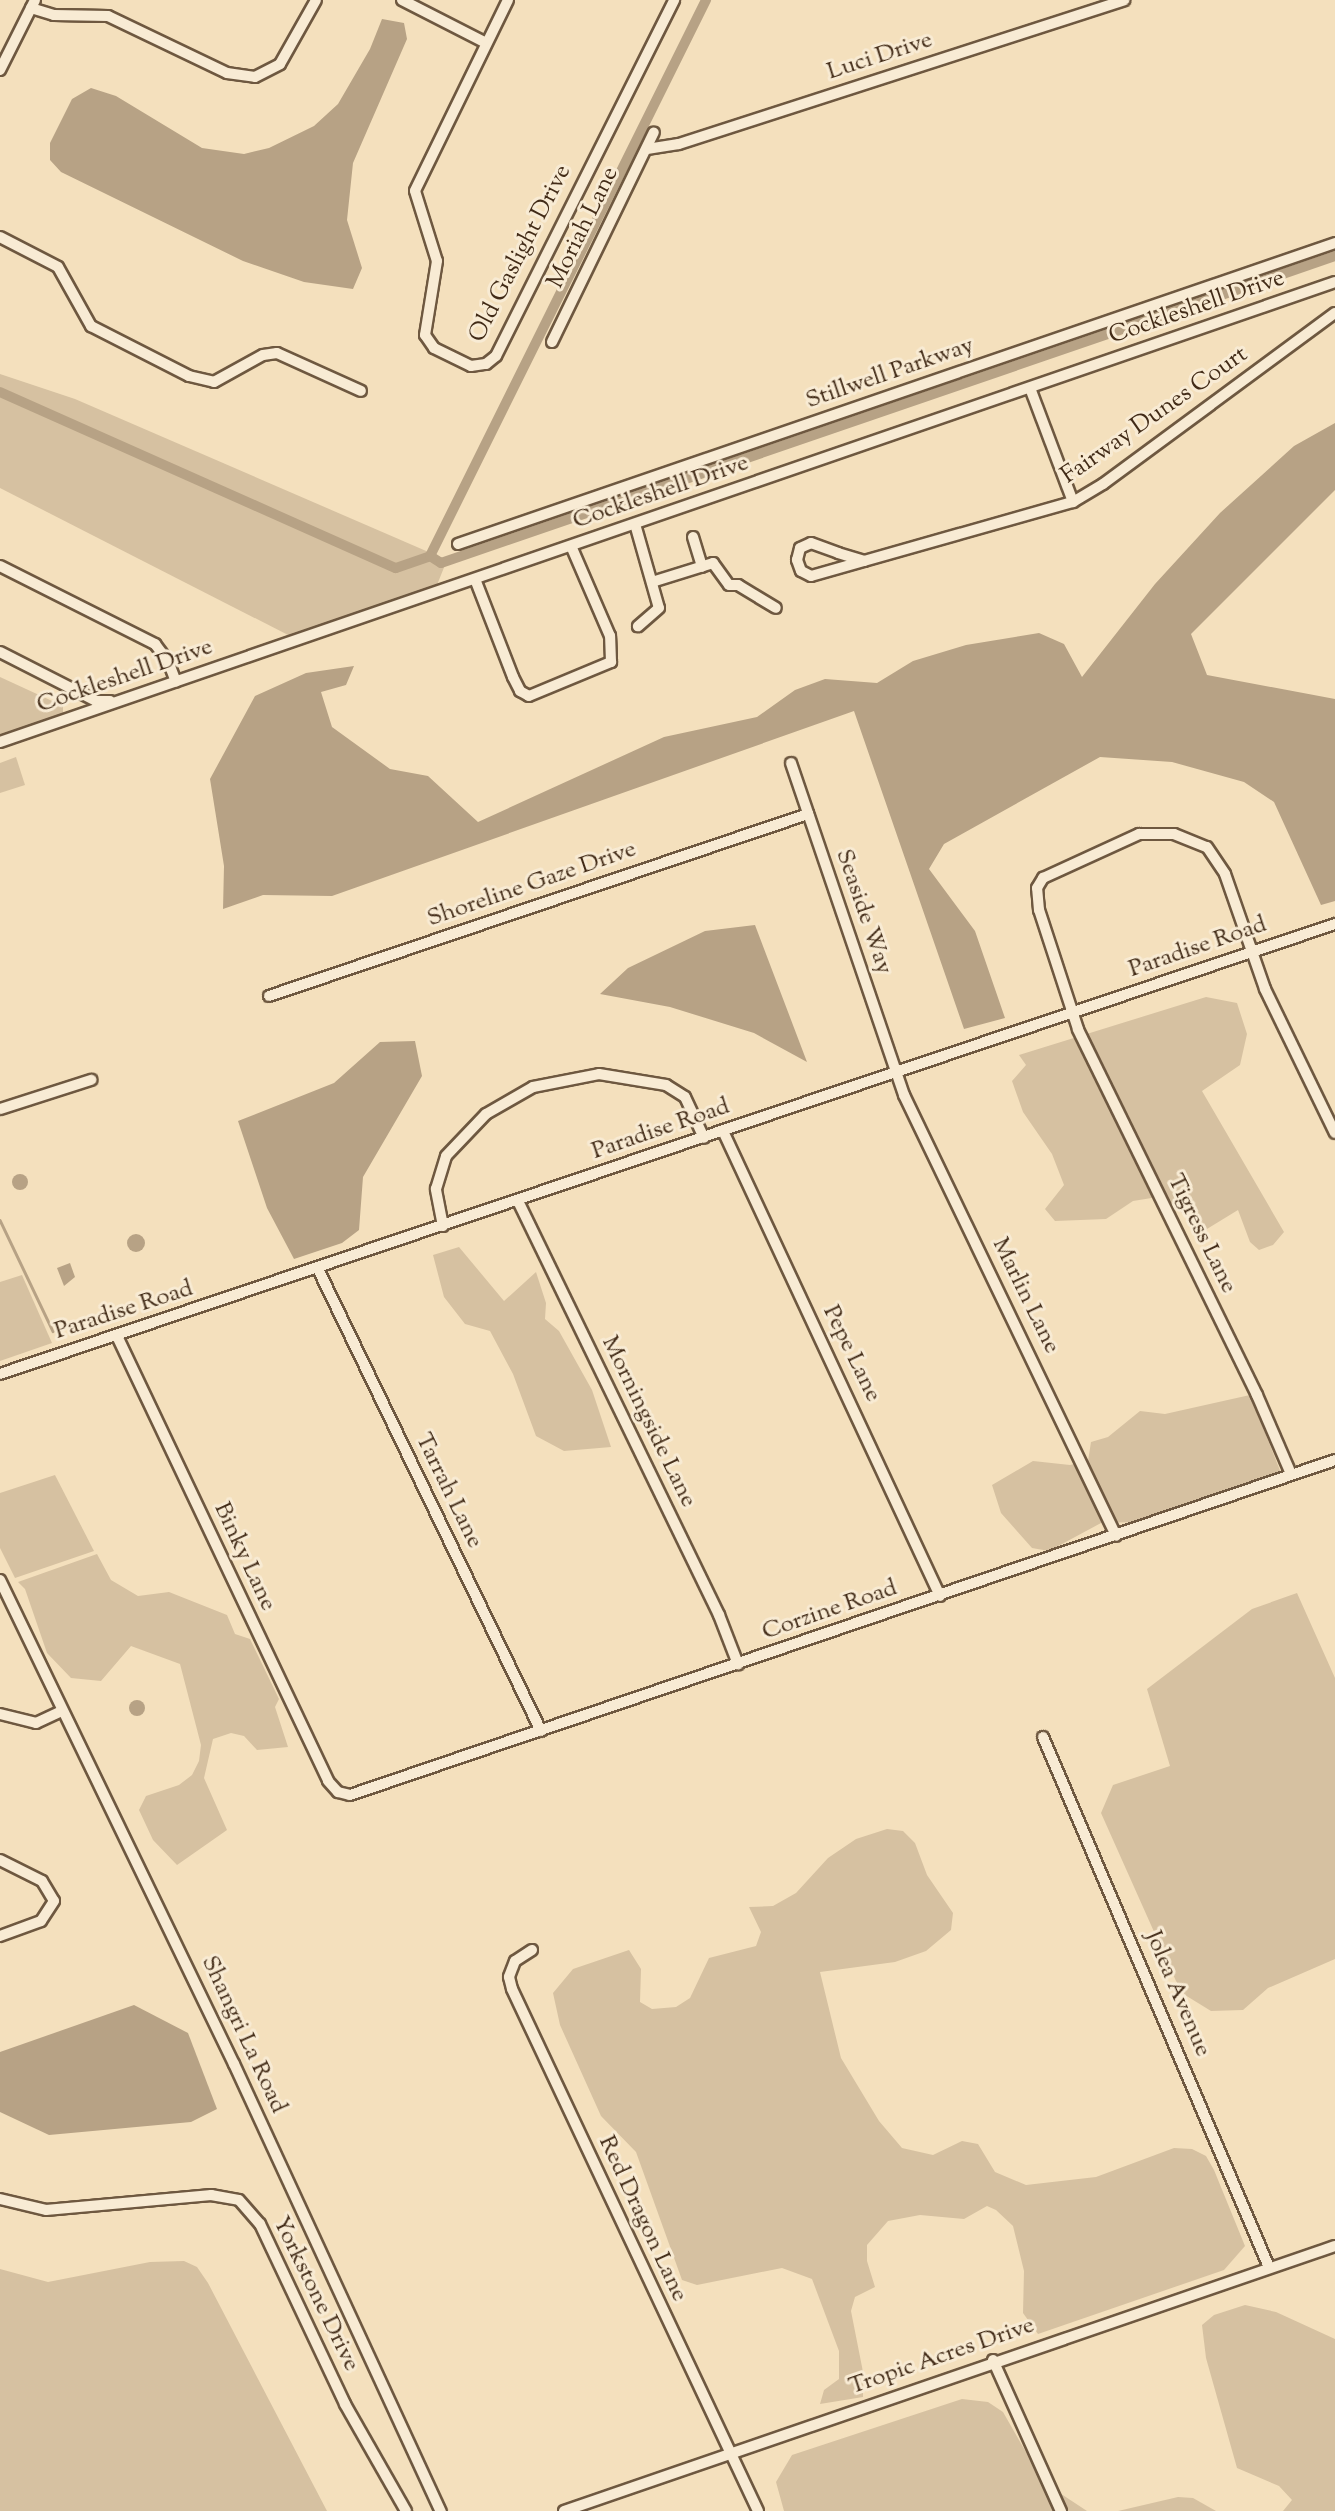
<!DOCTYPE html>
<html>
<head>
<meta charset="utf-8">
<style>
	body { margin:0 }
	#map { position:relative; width:1335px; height:2511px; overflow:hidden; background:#f4e0bd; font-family:"Sorts Mill Goudy",serif }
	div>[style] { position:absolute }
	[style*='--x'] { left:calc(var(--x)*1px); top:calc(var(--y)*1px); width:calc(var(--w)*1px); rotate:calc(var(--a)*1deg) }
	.green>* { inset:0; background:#d6c1a1 }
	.water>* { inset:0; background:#b7a285 }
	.round { border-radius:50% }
	.stream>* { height:2.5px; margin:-1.25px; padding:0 1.25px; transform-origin:1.25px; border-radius:1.25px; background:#b7a285 }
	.canal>* { height:10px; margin:-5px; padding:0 5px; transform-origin:5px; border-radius:5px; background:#b7a285 }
	.roads { filter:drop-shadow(2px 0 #6e5840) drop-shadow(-2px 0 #6e5840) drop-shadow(0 2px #6e5840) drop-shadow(0 -2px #6e5840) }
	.minor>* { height:10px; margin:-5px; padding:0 5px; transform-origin:5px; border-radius:5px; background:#f8ebd4 }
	span { translate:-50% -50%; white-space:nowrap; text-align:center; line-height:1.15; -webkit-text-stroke:6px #f8ebd4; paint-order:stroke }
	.street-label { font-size:24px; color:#422b17 }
</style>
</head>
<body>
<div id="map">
	<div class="green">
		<div style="clip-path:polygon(0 374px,75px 399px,447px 560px,435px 590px,292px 637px,0 488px)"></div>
		<div style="clip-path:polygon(0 677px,63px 706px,63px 713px,0 735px)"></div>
		<div style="clip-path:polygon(16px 757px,25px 785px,0 793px,0 763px)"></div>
		<div style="clip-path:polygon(1206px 997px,1237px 1003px,1247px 1034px,1240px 1065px,1202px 1091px,1284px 1232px,1273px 1245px,1259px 1250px,1250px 1242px,1238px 1210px,1202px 1232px,1164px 1196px,1133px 1201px,1106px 1219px,1055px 1221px,1045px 1209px,1064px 1185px,1052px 1154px,1023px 1112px,1012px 1081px,1026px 1065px,1019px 1055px)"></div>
		<div style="clip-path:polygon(459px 1247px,504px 1301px,536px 1272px,546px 1303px,545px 1319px,559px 1331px,592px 1390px,611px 1447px,564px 1451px,536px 1436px,513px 1374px,490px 1331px,465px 1324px,444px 1297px,433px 1255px)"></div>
		<div style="clip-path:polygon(22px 1275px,52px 1343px,0 1361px,0 1282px)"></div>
		<div style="clip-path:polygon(1250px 1395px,1281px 1473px,1134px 1522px,1101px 1523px,1049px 1551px,1032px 1548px,1001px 1513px,992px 1485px,1033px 1461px,1070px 1465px,1088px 1461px,1091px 1442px,1108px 1437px,1140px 1411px,1165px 1414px)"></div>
		<div style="clip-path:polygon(55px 1475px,94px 1551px,15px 1578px,0 1548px,0 1493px)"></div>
		<div style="clip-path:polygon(97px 1554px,111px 1580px,138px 1596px,169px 1592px,227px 1615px,235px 1634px,250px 1639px,279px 1699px,275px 1707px,288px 1747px,257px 1750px,244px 1736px,231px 1733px,213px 1739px,204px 1778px,227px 1830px,177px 1865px,153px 1840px,139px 1810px,146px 1796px,179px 1785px,192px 1775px,199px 1761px,201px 1745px,180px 1664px,131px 1646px,101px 1681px,71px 1678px,47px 1653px,25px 1589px,18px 1582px)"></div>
		<div style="clip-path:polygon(1297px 1593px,1335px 1678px,1335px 1959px,1268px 1988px,1243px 2010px,1211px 2011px,1185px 1995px,1176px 1981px,1101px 1813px,1113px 1785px,1170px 1766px,1147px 1689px,1252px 1609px)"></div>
		<div style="clip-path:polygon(887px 1829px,903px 1831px,915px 1843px,927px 1875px,953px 1913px,951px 1930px,926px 1951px,895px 1962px,820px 1972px,841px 2058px,879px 2121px,902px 2148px,933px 2155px,962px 2141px,978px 2144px,995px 2172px,1026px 2185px,1096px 2177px,1174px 2148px,1192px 2149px,1206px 2156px,1214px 2170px,1245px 2246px,1224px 2270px,1038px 2334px,1023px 2313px,1024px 2271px,1013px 2226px,996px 2210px,987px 2206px,964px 2219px,920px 2215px,888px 2221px,867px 2245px,867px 2261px,875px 2287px,855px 2297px,851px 2311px,863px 2372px,863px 2397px,820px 2404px,824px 2390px,839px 2379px,839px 2351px,812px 2279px,782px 2268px,697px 2285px,682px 2280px,636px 2152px,601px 2116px,560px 2025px,553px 1993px,573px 1969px,629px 1950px,641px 1969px,640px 2002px,652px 2009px,676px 2007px,690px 1998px,709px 1958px,756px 1946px,761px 1932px,749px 1907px,773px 1906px,796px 1893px,828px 1858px,856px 1839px)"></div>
		<div style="clip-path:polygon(184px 2261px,197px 2267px,208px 2283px,327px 2511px,0 2511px,0 2269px,48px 2282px,150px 2262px)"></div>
		<div style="clip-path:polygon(1245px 2305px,1276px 2312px,1335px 2339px,1335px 2511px,1283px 2511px,1292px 2500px,1279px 2486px,1237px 2468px,1206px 2358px,1202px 2325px,1214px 2315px)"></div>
		<div style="clip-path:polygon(962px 2399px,988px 2402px,1003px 2412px,1043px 2482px,1087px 2511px,784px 2511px,776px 2482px,792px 2455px)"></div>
		<div style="clip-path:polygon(1178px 2497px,1193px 2498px,1216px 2511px,1118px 2511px)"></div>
	</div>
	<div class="water">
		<div style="clip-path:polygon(382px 19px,404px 23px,407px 39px,353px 163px,347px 220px,362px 268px,353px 289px,304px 282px,243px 261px,61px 172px,50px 160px,50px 143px,72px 99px,91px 88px,116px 96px,202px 148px,244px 154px,269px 148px,314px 126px,338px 104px,370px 49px)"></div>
		<div style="clip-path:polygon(1335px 423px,1335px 490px,1191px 634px,1207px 675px,1335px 699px,1335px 901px,1321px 905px,1274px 802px,1244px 782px,1172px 762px,1100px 757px,944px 844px,929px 869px,975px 931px,1005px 1018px,964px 1029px,854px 711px,332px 896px,263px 895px,223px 909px,224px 866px,210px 779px,255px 696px,306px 673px,354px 666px,346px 685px,321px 692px,332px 727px,390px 769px,428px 776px,478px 822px,664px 737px,757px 717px,795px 690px,825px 679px,877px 683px,913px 661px,966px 645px,1039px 633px,1064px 644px,1082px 677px,1155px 584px,1220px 513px,1294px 446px)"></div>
		<div style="clip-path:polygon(755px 925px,807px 1062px,754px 1033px,670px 1007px,600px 994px,628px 968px,705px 931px)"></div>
		<div style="clip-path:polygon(415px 1041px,422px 1076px,363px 1177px,359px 1230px,342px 1243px,294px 1259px,267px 1208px,238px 1121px,334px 1083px,380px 1042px)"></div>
		<div class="round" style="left:12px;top:1174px;width:16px;height:16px"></div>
		<div class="round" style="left:127px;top:1234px;width:18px;height:18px"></div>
		<div style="clip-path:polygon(70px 1263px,75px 1277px,64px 1286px,57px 1268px)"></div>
		<div class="round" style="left:129px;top:1700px;width:16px;height:16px"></div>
		<div style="clip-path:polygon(134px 2005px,188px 2033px,217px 2109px,191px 2122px,49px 2135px,0 2112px,0 2052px)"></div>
	</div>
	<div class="stream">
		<div style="--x:0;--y:1220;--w:123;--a:64.5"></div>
	</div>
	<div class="canal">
		<div style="--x:0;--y:392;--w:433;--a:24"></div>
		<div style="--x:396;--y:568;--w:36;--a:-19"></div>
		<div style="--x:430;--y:556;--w:621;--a:-63.6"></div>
		<div style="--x:430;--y:556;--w:13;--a:32"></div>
		<div style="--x:441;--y:563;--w:945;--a:-18.95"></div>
	</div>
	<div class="roads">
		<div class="minor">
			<div style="--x:402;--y:0;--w:94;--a:27.1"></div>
			<div style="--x:508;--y:0;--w:212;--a:116"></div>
			<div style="--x:415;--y:191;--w:73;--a:72.6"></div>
			<div style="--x:437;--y:261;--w:75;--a:99.2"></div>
			<div style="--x:425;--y:335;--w:16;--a:55"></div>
			<div style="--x:434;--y:348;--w:41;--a:25.9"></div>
			<div style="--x:471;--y:366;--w:15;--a:-8"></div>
			<div style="--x:486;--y:364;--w:13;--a:-39"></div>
			<div style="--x:496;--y:356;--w:398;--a:-63.4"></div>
			<div style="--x:31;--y:8;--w:24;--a:17"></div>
			<div style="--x:54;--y:15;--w:54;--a:1.1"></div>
			<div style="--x:108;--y:16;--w:132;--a:25.6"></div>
			<div style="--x:227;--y:73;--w:28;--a:8"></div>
			<div style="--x:255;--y:77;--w:28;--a:-27"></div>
			<div style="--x:280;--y:64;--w:73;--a:-60.6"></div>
			<div style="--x:0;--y:70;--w:78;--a:-63.4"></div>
			<div style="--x:647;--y:149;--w:32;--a:-9"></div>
			<div style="--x:679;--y:144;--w:468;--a:-17.9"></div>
			<div style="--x:0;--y:237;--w:65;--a:27.3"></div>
			<div style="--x:58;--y:267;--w:68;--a:60.8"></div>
			<div style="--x:91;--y:326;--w:110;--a:27"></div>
			<div style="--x:189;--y:376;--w:26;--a:13"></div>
			<div style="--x:214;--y:382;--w:56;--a:-28.9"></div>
			<div style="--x:263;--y:355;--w:14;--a:-8"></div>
			<div style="--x:277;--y:353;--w:92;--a:24.3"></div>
			<div style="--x:552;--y:342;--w:233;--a:-64.1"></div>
			<div style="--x:1030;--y:388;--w:122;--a:69.3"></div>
			<div style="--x:635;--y:524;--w:87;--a:74.1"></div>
			<div style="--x:659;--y:608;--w:28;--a:139"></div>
			<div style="--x:693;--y:537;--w:31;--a:73"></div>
			<div style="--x:811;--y:543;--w:29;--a:20"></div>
			<div style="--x:838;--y:553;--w:27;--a:17"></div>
			<div style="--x:864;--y:561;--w:55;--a:164.2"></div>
			<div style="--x:811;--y:576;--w:11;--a:-153"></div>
			<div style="--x:801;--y:571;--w:12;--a:-110"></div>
			<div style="--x:797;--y:560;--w:12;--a:-76"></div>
			<div style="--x:800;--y:548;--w:12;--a:-24"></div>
			<div style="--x:458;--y:544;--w:927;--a:-18.94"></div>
			<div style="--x:864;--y:561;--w:217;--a:-15.8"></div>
			<div style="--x:1073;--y:502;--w:35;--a:-31"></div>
			<div style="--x:1103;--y:484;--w:288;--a:-36.4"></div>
			<div style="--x:0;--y:566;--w:174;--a:26.7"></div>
			<div style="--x:155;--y:644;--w:21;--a:53"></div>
			<div style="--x:168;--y:661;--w:22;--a:69"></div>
			<div style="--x:475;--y:579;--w:105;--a:68.8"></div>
			<div style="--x:513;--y:677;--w:16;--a:63"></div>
			<div style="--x:520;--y:691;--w:10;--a:29"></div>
			<div style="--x:529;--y:696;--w:89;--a:-22.5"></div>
			<div style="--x:611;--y:662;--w:26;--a:-92"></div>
			<div style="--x:610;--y:636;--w:98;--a:-113.4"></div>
			<div style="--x:652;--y:582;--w:64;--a:-17.3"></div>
			<div style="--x:713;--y:563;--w:27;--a:54"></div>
			<div style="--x:729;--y:585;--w:9;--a:0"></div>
			<div style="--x:738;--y:585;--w:44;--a:31.2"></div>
			<div style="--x:0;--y:652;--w:108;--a:27"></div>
			<div style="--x:96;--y:701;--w:14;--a:0"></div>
			<div style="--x:0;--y:742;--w:1412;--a:-19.01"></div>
			<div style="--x:791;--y:763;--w:351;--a:71.2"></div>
			<div style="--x:904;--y:1095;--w:489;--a:64.3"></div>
			<div style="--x:269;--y:996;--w:569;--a:-18.66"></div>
			<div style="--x:0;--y:1109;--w:96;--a:-17.7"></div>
			<div style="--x:723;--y:1131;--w:513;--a:64.98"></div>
			<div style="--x:518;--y:1201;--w:460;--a:64.1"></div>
			<div style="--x:719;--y:1615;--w:53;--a:68.8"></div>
			<div style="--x:443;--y:1226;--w:38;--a:-101"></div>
			<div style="--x:436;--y:1189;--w:34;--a:-73"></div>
			<div style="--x:446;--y:1156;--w:58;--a:-46.4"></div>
			<div style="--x:486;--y:1114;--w:54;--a:-29.9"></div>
			<div style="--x:533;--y:1087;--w:67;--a:-11.1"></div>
			<div style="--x:599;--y:1074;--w:68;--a:9.3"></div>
			<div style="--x:666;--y:1085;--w:22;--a:32"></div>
			<div style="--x:685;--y:1097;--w:45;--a:65.1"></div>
			<div style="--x:318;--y:1269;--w:513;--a:64.23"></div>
			<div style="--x:117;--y:1336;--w:492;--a:64.6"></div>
			<div style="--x:328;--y:1781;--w:15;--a:48"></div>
			<div style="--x:338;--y:1792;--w:12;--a:14"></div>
			<div style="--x:350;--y:1795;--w:1040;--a:-18.78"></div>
			<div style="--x:0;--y:1374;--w:1409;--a:-18.63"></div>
			<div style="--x:1291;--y:1474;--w:86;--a:-113.3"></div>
			<div style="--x:1257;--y:1395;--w:407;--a:-116.1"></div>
			<div style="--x:1078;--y:1029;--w:125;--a:-108.1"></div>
			<div style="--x:1039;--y:910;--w:22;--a:-95"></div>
			<div style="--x:1037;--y:888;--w:12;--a:-59"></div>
			<div style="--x:1043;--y:878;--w:106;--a:-24.6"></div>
			<div style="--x:1139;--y:834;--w:35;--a:0"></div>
			<div style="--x:1174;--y:834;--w:35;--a:22"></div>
			<div style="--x:1207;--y:847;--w:32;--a:56"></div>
			<div style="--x:1225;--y:874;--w:122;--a:70.8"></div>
			<div style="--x:1265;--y:989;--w:160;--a:64.1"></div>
			<div style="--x:0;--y:1580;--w:538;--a:64.2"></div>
			<div style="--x:234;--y:2064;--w:493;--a:65.2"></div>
			<div style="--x:0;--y:1714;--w:37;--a:14"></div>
			<div style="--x:36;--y:1723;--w:29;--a:-25"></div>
			<div style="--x:1043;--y:1737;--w:576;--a:66.91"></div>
			<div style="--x:0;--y:1860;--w:47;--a:26.6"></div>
			<div style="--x:42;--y:1881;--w:23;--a:59"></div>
			<div style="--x:54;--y:1901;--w:24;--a:123"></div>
			<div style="--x:41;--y:1921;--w:44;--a:159.9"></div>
			<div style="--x:532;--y:1950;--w:20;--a:147"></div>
			<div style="--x:515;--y:1961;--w:17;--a:111"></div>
			<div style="--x:509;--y:1977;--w:12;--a:76"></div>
			<div style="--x:512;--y:1989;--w:577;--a:64.77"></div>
			<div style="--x:0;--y:2199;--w:47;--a:13.4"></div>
			<div style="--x:46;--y:2210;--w:166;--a:-5.2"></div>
			<div style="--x:211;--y:2195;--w:28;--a:10"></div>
			<div style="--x:239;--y:2200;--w:32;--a:49"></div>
			<div style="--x:260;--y:2224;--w:199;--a:64.7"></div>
			<div style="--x:345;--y:2404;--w:123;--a:60.3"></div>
			<div style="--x:993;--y:2360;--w:166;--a:65.8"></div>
			<div style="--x:564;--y:2511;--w:815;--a:-18.97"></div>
		</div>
	</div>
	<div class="street-label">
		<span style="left:880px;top:57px;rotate:-18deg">Luci Drive</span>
		<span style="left:584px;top:228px;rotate:-64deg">Moriah Lane</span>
		<span style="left:521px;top:254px;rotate:-63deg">Old Gaslight Drive</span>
		<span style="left:1197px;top:308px;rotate:-19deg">Cockleshell Drive</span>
		<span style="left:890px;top:374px;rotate:-19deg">Stillwell Parkway</span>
		<span style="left:1155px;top:416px;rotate:-35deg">Fairway Dunes Court</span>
		<span style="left:661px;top:493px;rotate:-19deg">Cockleshell Drive</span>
		<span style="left:125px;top:677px;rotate:-19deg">Cockleshell Drive</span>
		<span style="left:532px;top:885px;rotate:-19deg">Shoreline Gaze Drive</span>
		<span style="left:863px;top:912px;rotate:71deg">Seaside Way</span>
		<span style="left:1198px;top:948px;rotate:-19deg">Paradise Road</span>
		<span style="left:661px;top:1130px;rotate:-19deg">Paradise Road</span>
		<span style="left:1201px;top:1234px;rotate:64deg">Tigress Lane</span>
		<span style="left:1025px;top:1296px;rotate:64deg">Marlin Lane</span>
		<span style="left:124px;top:1311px;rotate:-18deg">Paradise Road</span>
		<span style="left:851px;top:1354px;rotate:64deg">Pepe Lane</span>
		<span style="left:648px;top:1422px;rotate:64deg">Morningside Lane</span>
		<span style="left:448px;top:1491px;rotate:64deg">Tarrah Lane</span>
		<span style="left:244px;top:1557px;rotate:65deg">Binky Lane</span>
		<span style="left:830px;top:1611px;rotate:-19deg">Corzine Road</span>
		<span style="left:1177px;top:1994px;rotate:67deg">Jolea Avenue</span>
		<span style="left:243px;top:2035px;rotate:65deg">Shangri La Road</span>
		<span style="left:642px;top:2219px;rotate:65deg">Red Dragon Lane</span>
		<span style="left:315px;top:2294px;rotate:64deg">Yorkstone Drive</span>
		<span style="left:942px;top:2357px;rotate:-19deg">Tropic Acres Drive</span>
	</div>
</div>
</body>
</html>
